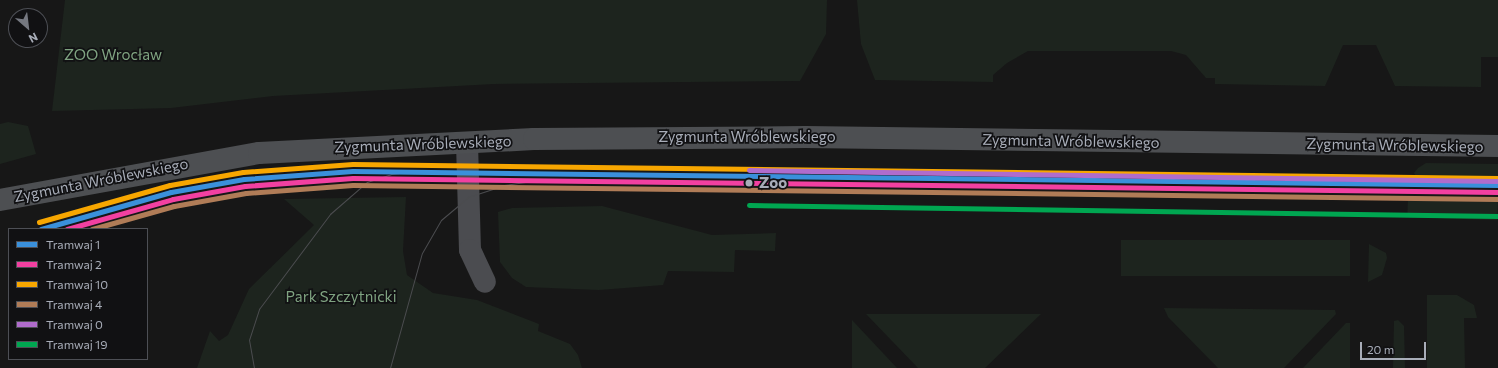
<!DOCTYPE html>
<html>
<head>
<meta charset="utf-8">
<style>
	body { margin:0 }
	#map { position:relative; width:1498px; height:368px; overflow:hidden; background:#171717; font-family:Commissioner,sans-serif }
	div>[style] { position:absolute }
	[style*='--x'] { left:calc(var(--x)*1px); top:calc(var(--y)*1px); width:calc(var(--w)*1px); rotate:calc(var(--a)*1deg) }
	.green>* { inset:0; background:#1d241e; transform-origin:0 0 }
	.minor>* { height:22px; margin:-11px; padding:0 11px; transform-origin:11px; border-radius:11px; background:#4b4c50 }
	.major>* { height:22px; margin:-11px; padding:0 11px; transform-origin:11px; border-radius:11px; background:#4d4f52 }
	.tram>* { height:1px; margin:-0.5px; padding:0 0.5px; transform-origin:0.5px; border-radius:0.5px; background:#4b4c4f }
	.tram-1>* { height:5px; margin:-2.5px; padding:0 2.5px; transform-origin:2.5px; border-radius:2.5px; background:#3a90db }
	.tram-2>* { height:5px; margin:-2.5px; padding:0 2.5px; transform-origin:2.5px; border-radius:2.5px; background:#f240a1 }
	.tram-3>* { height:5px; margin:-2.5px; padding:0 2.5px; transform-origin:2.5px; border-radius:2.5px; background:#f7a600 }
	.tram-4>* { height:5px; margin:-2.5px; padding:0 2.5px; transform-origin:2.5px; border-radius:2.5px; background:#b07c57 }
	.tram-5>* { height:5px; margin:-2.5px; padding:0 2.5px; transform-origin:2.5px; border-radius:2.5px; background:#b06ccc }
	.tram-6>* { height:5px; margin:-2.5px; padding:0 2.5px; transform-origin:2.5px; border-radius:2.5px; background:#00a651 }
	.dots>* { width:11px; height:11px; translate:-50% -50%; box-sizing:border-box; border:2px solid #111113; border-radius:50% }
	span { translate:-50% -50%; white-space:nowrap; text-align:center; line-height:1.15; -webkit-text-stroke:3.5px #111113; paint-order:stroke }
	.park-label { font-size:15px; color:#7fa381 }
	.street-label { font-size:15px; color:#a8adb8 }
	.stop-label { font-size:15px; color:#a8adb8; font-weight:700 }
	.left { translate:0 -50%; text-align:left }
	.legend { position:absolute; left:8px; top:228px; width:140px; height:132px; box-sizing:border-box; background:#111113; border:1px solid #4d4f55; margin:0; padding:5px 7px; list-style:none; font-size:12px; color:#a8adb8 }
	.legend li { display:flex; align-items:center; gap:8px; height:20px }
	.legend b { width:20px; border:1px solid #4d4f55 }
	.north { position:absolute; left:8px; top:8px; width:40px; height:40px; box-sizing:border-box; background:#111113; border:1px solid #4d4f55; border-radius:50%; rotate:152deg; font-size:11px; font-weight:700; line-height:16px; text-align:center; color:#a8adb8 }
	.north::after { content:''; display:block; margin:auto; width:14px; height:18px; background:#757880; clip-path:polygon(50% 0,100% 100%,50% 72%,0 100%) }
	.scale { position:absolute; left:1360px; top:342px; width:66px; height:18px; box-sizing:border-box; border:2px solid #a8adb8; border-top:0; padding-left:5px; font-size:12px; line-height:14px; white-space:nowrap; color:#a8adb8; -webkit-text-stroke:3px #111113; paint-order:stroke }
</style>
</head>
<body>
<div id="map">
	<div class="green">
		<div style="clip-path:polygon(65px 0,827px 0,826px 34px,800px 81px,494px 84px,273px 96px,171px 108px,52px 111px)"></div>
		<div style="clip-path:polygon(857px 0,1498px 0,1498px 57px,1481px 57px,1481px 87px,1395px 86px,1376px 45px,1343px 45px,1325px 86px,1215px 84px,1215px 78px,1206px 78px,1186px 55px,1171px 51px,1028px 51px,1007px 63px,993px 75px,993px 82px,875px 80px,861px 44px)"></div>
		<div style="clip-path:polygon(8px 122px,28px 126px,36px 154px,0 164px,0 124px)"></div>
		<div style="clip-path:polygon(1426px 163px,1498px 164px,1498px 180px,1417px 178px,1414px 173px,1418px 168px)"></div>
		<div style="clip-path:polygon(406px 197px,403px 251px,407px 275px,433px 293px,477px 300px,539px 324px,538px 331px,570px 344px,578px 355px,582px 368px,197px 368px,210px 331px,219px 341px,228px 335px,249px 289px,314px 225px,284px 199px)"></div>
		<div style="left:1408px;top:197px;width:90px;height:20px;rotate:2deg"></div>
		<div style="clip-path:polygon(602px 206px,712px 235px,776px 233px,775px 251px,735px 250px,734px 272px,668px 271px,663px 285px,599px 290px,526px 287px,512px 278px,500px 262px,498px 212px,512px 208px)"></div>
		<div style="left:1121px;top:240px;width:229px;height:36px"></div>
		<div style="clip-path:polygon(1369px 244px,1386px 253px,1387px 258px,1382px 275px,1368px 282px)"></div>
		<div style="clip-path:polygon(1427px 295px,1457px 295px,1474px 305px,1477px 318px,1464px 318px,1465px 368px,1427px 368px)"></div>
		<div style="clip-path:polygon(1164px 308px,1335px 310px,1336px 314px,1284px 368px,1218px 368px,1168px 317px)"></div>
		<div style="clip-path:polygon(866px 314px,1041px 314px,985px 368px,918px 368px)"></div>
		<div style="clip-path:polygon(852px 320px,897px 368px,852px 368px)"></div>
		<div style="clip-path:polygon(1398px 320px,1404px 326px,1405px 368px,1393px 368px,1394px 321px)"></div>
		<div style="clip-path:polygon(1346px 323px,1350px 323px,1350px 368px,1303px 368px)"></div>
	</div>
	<div class="minor">
		<div style="--x:467;--y:143;--w:107;--a:88.4"></div>
		<div style="--x:470;--y:250;--w:35;--a:65"></div>
	</div>
	<div class="major">
		<div style="--x:0;--y:200;--w:263;--a:-10.3"></div>
		<div style="--x:259;--y:153;--w:275;--a:-2.9"></div>
		<div style="--x:534;--y:139;--w:271;--a:-0.4"></div>
		<div style="--x:805;--y:137;--w:693;--a:0.74"></div>
	</div>
	<div class="tram">
		<div style="--x:254;--y:368;--w:28;--a:-100"></div>
		<div style="--x:249;--y:340;--w:33;--a:-72"></div>
		<div style="--x:259;--y:309;--w:119;--a:-53.2"></div>
		<div style="--x:330;--y:214;--w:49;--a:-40.9"></div>
		<div style="--x:367;--y:182;--w:25;--a:-18"></div>
		<div style="--x:391;--y:174;--w:31;--a:-7"></div>
		<div style="--x:390;--y:368;--w:119;--a:-74.5"></div>
		<div style="--x:422;--y:253;--w:38;--a:-60"></div>
		<div style="--x:441;--y:220;--w:35;--a:-40"></div>
		<div style="--x:468;--y:197;--w:38;--a:-18"></div>
		<div style="--x:504;--y:185;--w:29;--a:-8"></div>
	</div>
	<div class="tram-1">
		<div style="--x:41;--y:229;--w:135;--a:-15.9"></div>
		<div style="--x:171;--y:192;--w:74;--a:-10.1"></div>
		<div style="--x:244;--y:179;--w:109;--a:-4.2"></div>
		<div style="--x:353;--y:171;--w:1145;--a:0.7"></div>
	</div>
	<div class="tram-2">
		<div style="--x:67;--y:229;--w:110;--a:-15.8"></div>
		<div style="--x:173;--y:199;--w:73;--a:-10.2"></div>
		<div style="--x:245;--y:186;--w:108;--a:-4.2"></div>
		<div style="--x:353;--y:178;--w:1145;--a:0.7"></div>
	</div>
	<div class="tram-3">
		<div style="--x:39;--y:222;--w:136;--a:-15.8"></div>
		<div style="--x:170;--y:185;--w:74;--a:-10.1"></div>
		<div style="--x:243;--y:172;--w:110;--a:-4.2"></div>
		<div style="--x:353;--y:164;--w:1145;--a:0.7"></div>
	</div>
	<div class="tram-4">
		<div style="--x:92;--y:229;--w:85;--a:-15.7"></div>
		<div style="--x:174;--y:206;--w:73;--a:-10.2"></div>
		<div style="--x:246;--y:193;--w:107;--a:-4.3"></div>
		<div style="--x:353;--y:185;--w:1145;--a:0.7"></div>
	</div>
	<div class="tram-5">
		<div style="--x:749;--y:170;--w:749;--a:0.84"></div>
	</div>
	<div class="tram-6">
		<div style="--x:749;--y:205;--w:749;--a:0.84"></div>
	</div>
	<div class="dots">
		<div style="left:749px;top:183px;background:#a8adb8"></div>
	</div>
	<div class="park-label">
		<span style="left:113px;top:55px">ZOO Wrocław</span>
		<span style="left:341px;top:297px">Park Szczytnicki</span>
	</div>
	<div class="street-label">
		<span style="left:747px;top:137px">Zygmunta Wróblewskiego</span>
		<span style="left:1071px;top:141px;rotate:1deg">Zygmunta Wróblewskiego</span>
		<span style="left:423px;top:144px;rotate:-2deg">Zygmunta Wróblewskiego</span>
		<span style="left:1395px;top:145px;rotate:1deg">Zygmunta Wróblewskiego</span>
		<span style="left:101px;top:180px;rotate:-11deg">Zygmunta Wróblewskiego</span>
	</div>
	<div class="stop-label">
		<span class="left" style="left:759px;top:183px">Zoo</span>
	</div>
	<ul class="legend">
	<li><b style="height:5px;background:#3a90db"></b>Tramwaj 1</li>
	<li><b style="height:5px;background:#f240a1"></b>Tramwaj 2</li>
	<li><b style="height:5px;background:#f7a600"></b>Tramwaj 10</li>
	<li><b style="height:5px;background:#b07c57"></b>Tramwaj 4</li>
	<li><b style="height:5px;background:#b06ccc"></b>Tramwaj 0</li>
	<li><b style="height:5px;background:#00a651"></b>Tramwaj 19</li>
	</ul>
	<div class="north">N</div>
	<div class="scale">20 m</div>
</div>
</body>
</html>
